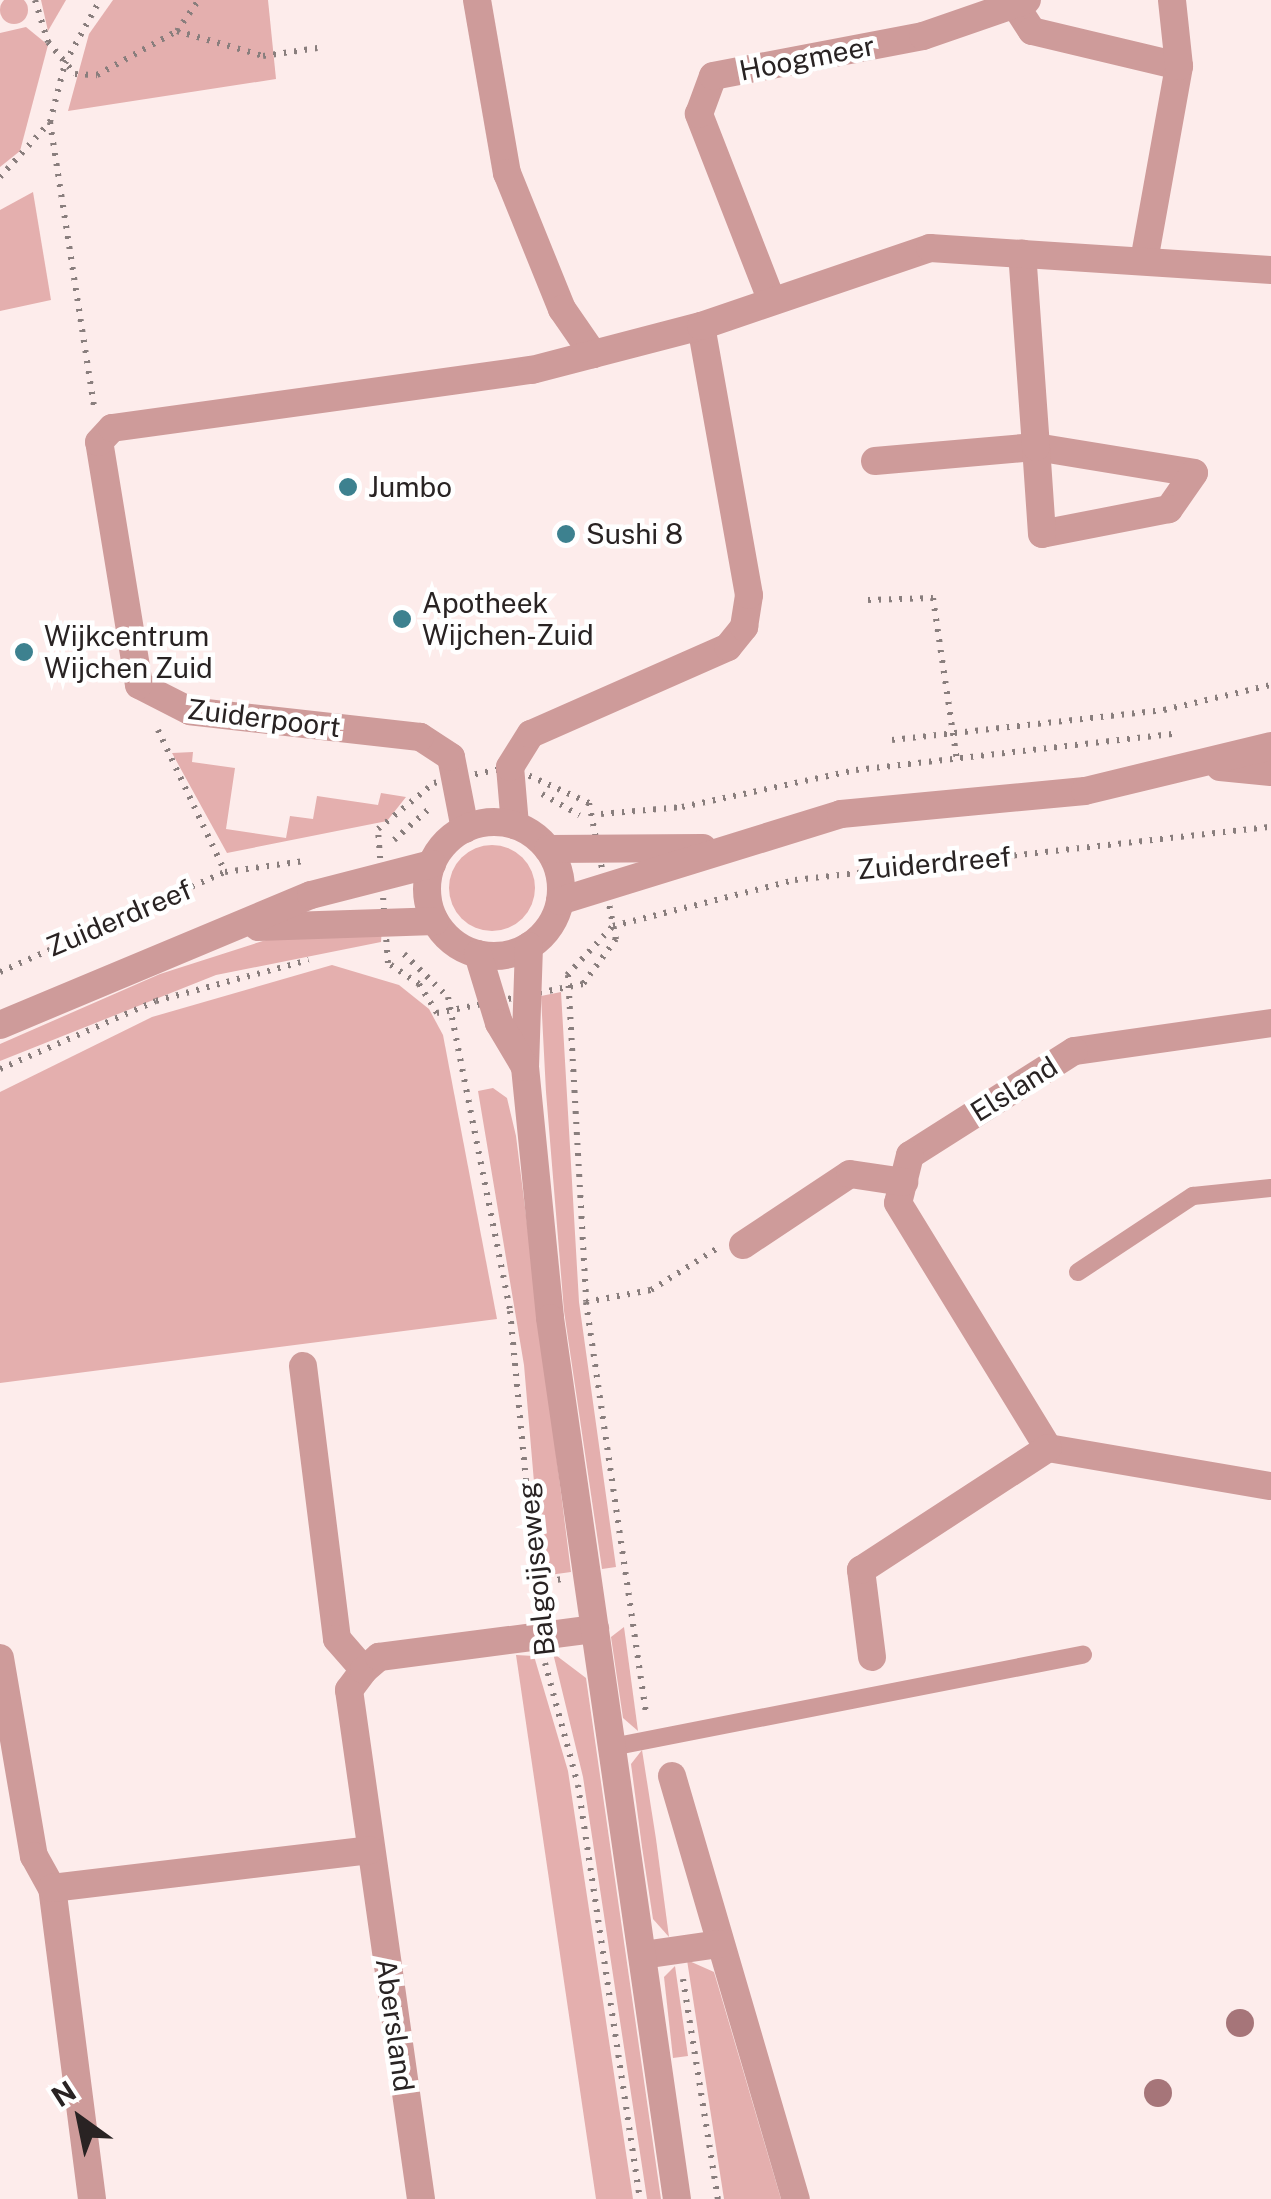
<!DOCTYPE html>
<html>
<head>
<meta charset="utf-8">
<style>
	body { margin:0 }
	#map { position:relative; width:1271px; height:2199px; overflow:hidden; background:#fdeceb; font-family:"Public Sans",sans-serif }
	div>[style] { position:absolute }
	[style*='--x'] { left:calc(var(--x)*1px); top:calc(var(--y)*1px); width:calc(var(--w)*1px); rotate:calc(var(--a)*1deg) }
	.green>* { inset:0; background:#e4afae }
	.round { border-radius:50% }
	.path>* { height:6px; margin-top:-3px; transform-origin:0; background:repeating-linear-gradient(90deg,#897e7d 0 2.5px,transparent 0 10.5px) }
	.service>* { height:18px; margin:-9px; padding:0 9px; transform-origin:9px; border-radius:9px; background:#ce9b9a }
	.minor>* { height:28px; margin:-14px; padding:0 14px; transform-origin:14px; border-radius:14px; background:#ce9b9a }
	.tertiary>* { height:28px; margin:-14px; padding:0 14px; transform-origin:14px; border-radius:14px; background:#ce9b9a }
	.tertiary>.ring { margin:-14px; padding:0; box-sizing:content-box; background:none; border:28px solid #ce9b9a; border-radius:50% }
	.trees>* { width:28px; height:28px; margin:-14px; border-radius:50%; background:#a67579 }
	.dots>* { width:28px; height:28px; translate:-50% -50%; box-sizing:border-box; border:5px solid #fff; border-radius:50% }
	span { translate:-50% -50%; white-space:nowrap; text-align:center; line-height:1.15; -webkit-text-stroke:9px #fff; paint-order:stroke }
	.street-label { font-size:28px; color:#292323 }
	.poi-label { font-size:28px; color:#292323 }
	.left { translate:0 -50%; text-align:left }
	.north { position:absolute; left:30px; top:2069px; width:100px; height:100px; -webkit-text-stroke:8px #fff; paint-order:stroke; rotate:327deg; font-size:28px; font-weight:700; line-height:40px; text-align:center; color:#292323 }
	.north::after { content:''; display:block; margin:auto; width:35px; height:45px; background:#292323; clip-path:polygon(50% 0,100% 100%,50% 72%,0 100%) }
</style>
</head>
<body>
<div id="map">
	<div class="green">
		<div class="round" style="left:0;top:-4px;width:28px;height:28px"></div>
		<div style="clip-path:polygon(41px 0,66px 0,48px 31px)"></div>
		<div style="clip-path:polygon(113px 0,268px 0,276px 79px,68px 111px,89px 34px)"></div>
		<div style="clip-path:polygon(26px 27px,48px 45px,20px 151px,0 167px,0 33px)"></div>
		<div style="clip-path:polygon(33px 192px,51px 300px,0 311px,0 210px)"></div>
		<div style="clip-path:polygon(193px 752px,192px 762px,235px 768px,226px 829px,286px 838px,290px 816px,313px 819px,317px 796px,378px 805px,381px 793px,406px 797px,387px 821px,227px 853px,172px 753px)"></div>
		<div class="round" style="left:449px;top:845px;width:86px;height:86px"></div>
		<div style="clip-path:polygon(382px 928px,381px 942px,216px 975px,0 1061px,0 1044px,160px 974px,266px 940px)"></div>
		<div style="clip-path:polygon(332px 965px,399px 985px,429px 1009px,443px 1035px,497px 1319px,0 1383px,0 1092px,152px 1017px)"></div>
		<div style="clip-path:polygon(561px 992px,579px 1302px,616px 1567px,602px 1569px,564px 1311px,546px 1092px,541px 996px)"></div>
		<div style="clip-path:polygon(493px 1088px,507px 1098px,516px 1136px,571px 1572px,542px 1576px,524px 1365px,478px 1091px)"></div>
		<div style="clip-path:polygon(624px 1627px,638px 1731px,623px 1718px,611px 1637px)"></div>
		<div style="clip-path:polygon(553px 1653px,586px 1678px,661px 2199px,647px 2199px,583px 1777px)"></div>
		<div style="clip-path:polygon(516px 1655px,534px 1656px,568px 1771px,633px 2199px,596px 2199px)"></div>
		<div style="clip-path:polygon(642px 1750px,656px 1839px,669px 1937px,653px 1919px,642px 1847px,631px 1764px)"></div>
		<div style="clip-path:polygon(687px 1960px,714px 1972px,781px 2199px,724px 2199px)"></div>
		<div style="clip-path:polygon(675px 1966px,688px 2056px,673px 2058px,664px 1977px)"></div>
	</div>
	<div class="path">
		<div style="--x:35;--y:0;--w:44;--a:72.8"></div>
		<div style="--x:48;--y:42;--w:42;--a:49.8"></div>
		<div style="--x:75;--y:74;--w:22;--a:3"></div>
		<div style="--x:97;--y:75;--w:91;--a:-28.8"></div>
		<div style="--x:177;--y:31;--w:38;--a:-55"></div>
		<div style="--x:177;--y:31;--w:90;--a:16.2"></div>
		<div style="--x:263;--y:56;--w:55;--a:-8.4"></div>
		<div style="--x:50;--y:122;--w:288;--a:81.2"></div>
		<div style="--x:0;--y:177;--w:74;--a:-47.7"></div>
		<div style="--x:50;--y:122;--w:61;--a:-75.7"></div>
		<div style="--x:65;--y:63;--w:72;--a:-60.9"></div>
		<div style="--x:868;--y:600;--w:65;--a:-1.8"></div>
		<div style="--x:933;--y:598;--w:165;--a:81.6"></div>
		<div style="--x:158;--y:730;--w:157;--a:64.7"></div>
		<div style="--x:892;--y:740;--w:274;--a:-6.3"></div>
		<div style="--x:1164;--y:710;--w:110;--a:-13.2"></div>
		<div style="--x:510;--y:767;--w:87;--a:24.5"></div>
		<div style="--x:589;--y:803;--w:139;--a:78.8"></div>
		<div style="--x:616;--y:939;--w:56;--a:126.3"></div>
		<div style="--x:583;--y:984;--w:149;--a:168.8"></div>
		<div style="--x:437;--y:1013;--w:34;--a:-122"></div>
		<div style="--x:419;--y:984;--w:37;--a:-146"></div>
		<div style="--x:388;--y:963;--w:134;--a:-94.3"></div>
		<div style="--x:378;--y:829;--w:72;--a:-39.4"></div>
		<div style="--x:434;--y:783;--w:78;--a:-11.9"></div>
		<div style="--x:542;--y:794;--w:43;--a:29.6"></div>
		<div style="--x:601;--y:814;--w:81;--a:-4.9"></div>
		<div style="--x:682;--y:807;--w:178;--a:-12"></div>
		<div style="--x:856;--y:770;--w:318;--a:-6.5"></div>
		<div style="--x:394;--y:840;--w:47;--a:-41.5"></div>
		<div style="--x:404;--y:954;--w:62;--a:44.3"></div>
		<div style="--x:448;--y:997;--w:320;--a:78.8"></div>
		<div style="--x:510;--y:1311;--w:296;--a:84.6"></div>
		<div style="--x:0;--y:972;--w:246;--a:-24"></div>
		<div style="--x:225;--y:872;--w:80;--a:-7.9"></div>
		<div style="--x:567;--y:975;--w:67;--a:-46.8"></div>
		<div style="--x:613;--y:926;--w:188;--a:-14.2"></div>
		<div style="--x:795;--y:880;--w:479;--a:-6.4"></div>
		<div style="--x:568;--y:975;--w:327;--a:86.8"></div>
		<div style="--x:586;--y:1302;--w:416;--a:81.7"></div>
		<div style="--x:0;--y:1069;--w:170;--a:-23.6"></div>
		<div style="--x:156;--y:1001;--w:158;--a:-15"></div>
		<div style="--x:586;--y:1302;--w:66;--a:-10.5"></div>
		<div style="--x:651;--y:1290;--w:77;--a:-32.2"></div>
		<div style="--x:537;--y:1583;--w:24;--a:-9"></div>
		<div style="--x:545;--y:1663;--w:126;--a:74.9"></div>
		<div style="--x:578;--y:1785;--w:419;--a:81.5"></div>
		<div style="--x:683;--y:1979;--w:223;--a:81"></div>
	</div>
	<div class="service">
		<div style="--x:1078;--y:1272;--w:138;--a:-33.5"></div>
		<div style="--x:1193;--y:1196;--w:78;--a:-5.9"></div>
		<div style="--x:612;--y:1747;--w:480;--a:-11.1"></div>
	</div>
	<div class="minor">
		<div style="--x:477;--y:0;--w:176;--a:80.2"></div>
		<div style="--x:507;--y:173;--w:147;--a:68"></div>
		<div style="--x:562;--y:309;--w:55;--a:55.4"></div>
		<div style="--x:1015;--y:5;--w:31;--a:57"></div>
		<div style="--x:1032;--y:31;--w:151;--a:13.4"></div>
		<div style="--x:1144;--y:261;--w:198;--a:-79.8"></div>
		<div style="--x:1179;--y:66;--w:66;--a:-96.1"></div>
		<div style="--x:771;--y:299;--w:199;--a:-111.3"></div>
		<div style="--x:699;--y:114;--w:40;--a:-69.8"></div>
		<div style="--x:713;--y:76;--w:214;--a:-10.8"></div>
		<div style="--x:923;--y:36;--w:110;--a:-19.1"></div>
		<div style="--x:875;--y:461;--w:162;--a:-5"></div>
		<div style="--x:1036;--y:447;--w:160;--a:9.3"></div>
		<div style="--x:1194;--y:473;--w:44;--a:124.8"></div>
		<div style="--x:1169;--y:509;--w:129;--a:168.9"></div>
		<div style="--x:1042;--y:534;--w:87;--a:-93.9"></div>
		<div style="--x:1036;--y:447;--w:194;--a:-94.1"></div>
		<div style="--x:515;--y:825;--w:58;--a:-94.9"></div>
		<div style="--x:510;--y:767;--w:39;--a:-58"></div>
		<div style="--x:531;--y:734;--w:215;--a:-23.8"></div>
		<div style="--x:728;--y:647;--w:26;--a:-51"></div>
		<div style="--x:744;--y:627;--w:32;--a:-81"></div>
		<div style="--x:749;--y:595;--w:273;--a:-100.1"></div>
		<div style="--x:465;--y:829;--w:73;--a:-101"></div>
		<div style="--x:451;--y:757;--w:37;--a:-147"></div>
		<div style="--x:420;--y:737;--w:231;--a:-173.6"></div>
		<div style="--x:190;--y:711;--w:57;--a:-153"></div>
		<div style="--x:139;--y:685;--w:246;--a:-99.3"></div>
		<div style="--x:99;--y:442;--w:19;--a:-47"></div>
		<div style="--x:112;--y:428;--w:424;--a:-7.9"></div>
		<div style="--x:532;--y:370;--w:175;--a:-14.6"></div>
		<div style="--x:701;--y:326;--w:242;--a:-18.8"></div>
		<div style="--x:930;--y:248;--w:342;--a:3.7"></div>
		<div style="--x:1271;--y:1023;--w:199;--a:171.9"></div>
		<div style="--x:1074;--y:1051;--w:194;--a:147.6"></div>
		<div style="--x:910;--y:1155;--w:49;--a:104"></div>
		<div style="--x:898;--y:1203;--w:287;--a:58.5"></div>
		<div style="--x:1048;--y:1448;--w:226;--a:9.7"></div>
		<div style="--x:743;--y:1245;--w:128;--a:-33.6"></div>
		<div style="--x:850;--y:1174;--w:55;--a:8.4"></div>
		<div style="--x:303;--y:1366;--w:275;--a:82.9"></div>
		<div style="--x:337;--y:1639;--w:41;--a:48.9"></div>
		<div style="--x:364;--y:1670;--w:25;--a:127"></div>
		<div style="--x:349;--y:1690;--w:514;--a:81.95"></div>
		<div style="--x:872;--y:1657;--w:88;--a:-97.2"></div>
		<div style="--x:861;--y:1570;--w:223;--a:-33.1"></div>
		<div style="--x:0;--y:1658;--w:201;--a:80.3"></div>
		<div style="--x:34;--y:1856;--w:37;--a:61"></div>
		<div style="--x:364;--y:1670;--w:20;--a:-41"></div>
		<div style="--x:379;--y:1657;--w:218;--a:-7.4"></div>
		<div style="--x:672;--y:1776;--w:441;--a:73.7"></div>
		<div style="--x:643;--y:1955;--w:77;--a:-8.2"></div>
		<div style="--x:92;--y:2199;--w:314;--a:-97.3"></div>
		<div style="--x:52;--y:1888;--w:320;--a:-6.8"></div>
	</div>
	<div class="tertiary">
		<div style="--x:1220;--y:767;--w:51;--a:5.6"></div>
		<div class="ring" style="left:427px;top:822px;width:106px;height:106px"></div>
		<div style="--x:548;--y:849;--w:155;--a:-0.4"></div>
		<div style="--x:560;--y:901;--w:294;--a:-17.2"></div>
		<div style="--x:841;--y:814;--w:245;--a:-5.4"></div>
		<div style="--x:1085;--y:791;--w:191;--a:-13.6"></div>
		<div style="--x:258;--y:927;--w:177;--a:-1.9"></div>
		<div style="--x:529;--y:946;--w:121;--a:91.9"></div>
		<div style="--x:525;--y:1067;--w:252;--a:84.3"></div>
		<div style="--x:550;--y:1318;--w:890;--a:81.8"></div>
		<div style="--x:478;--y:954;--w:72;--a:73.1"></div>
		<div style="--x:499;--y:1023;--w:51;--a:59.4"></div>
		<div style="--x:0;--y:1025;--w:337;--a:-22.7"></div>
		<div style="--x:311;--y:895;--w:125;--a:-14.4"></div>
	</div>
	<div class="trees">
		<div style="left:1240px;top:2023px"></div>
		<div style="left:1158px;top:2093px"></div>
	</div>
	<div class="dots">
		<div style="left:348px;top:487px;background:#3d818f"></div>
		<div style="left:566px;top:534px;background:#3d818f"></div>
		<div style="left:402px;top:619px;background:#3d818f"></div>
		<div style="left:24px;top:652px;background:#3d818f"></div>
	</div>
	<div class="street-label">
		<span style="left:807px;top:58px;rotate:-11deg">Hoogmeer</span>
		<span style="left:264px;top:718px;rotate:7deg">Zuiderpoort</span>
		<span style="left:934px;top:863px;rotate:-5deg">Zuiderdreef</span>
		<span style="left:119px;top:918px;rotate:-23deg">Zuiderdreef</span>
		<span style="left:1014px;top:1089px;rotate:-32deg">Elsland</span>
		<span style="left:536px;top:1569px;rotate:-96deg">Balgoijseweg</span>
		<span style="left:395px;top:2025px;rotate:82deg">Abersland</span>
	</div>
	<div class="poi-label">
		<span class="left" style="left:368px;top:487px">Jumbo</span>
		<span class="left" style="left:586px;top:534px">Sushi 8</span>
		<span class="left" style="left:422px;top:619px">Apotheek<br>Wijchen-Zuid</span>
		<span class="left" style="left:44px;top:652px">Wijkcentrum<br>Wijchen Zuid</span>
	</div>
	<div class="north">N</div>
</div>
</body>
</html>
